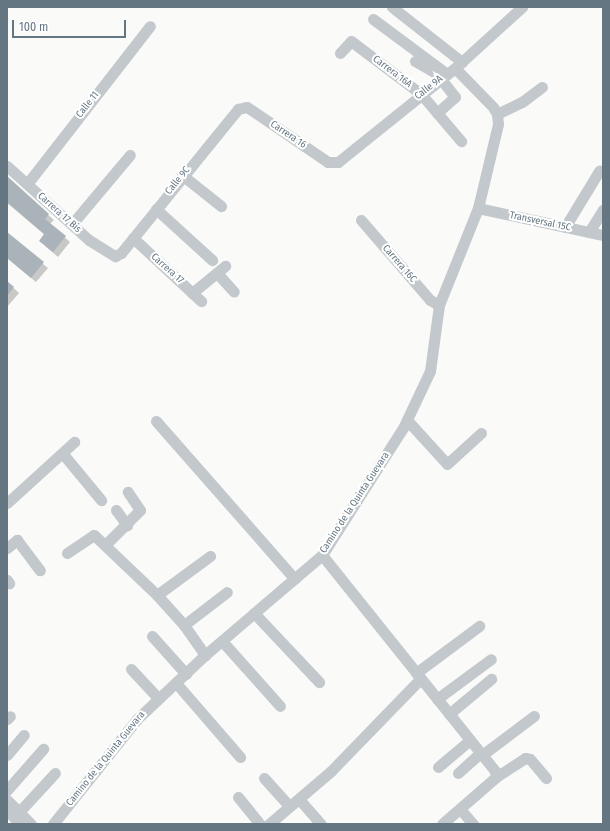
<!DOCTYPE html>
<html>
<head>
<meta charset="utf-8">
<style>
	body { margin:0 }
	#map { position:relative; width:610px; height:831px; overflow:hidden; background:#fafaf8; font-family:"Fira Sans Condensed",sans-serif }
	div>[style] { position:absolute }
	[style*='--x'] { left:calc(var(--x)*1px); top:calc(var(--y)*1px); width:calc(var(--w)*1px); rotate:calc(var(--a)*1deg) }
	.shadow>* { inset:0; background:#0003 }
	.building>* { inset:0; background:#aab3b9 }
	.minor>* { height:11px; margin:-5.5px; padding:0 5.5px; transform-origin:5.5px; border-radius:5.5px; background:#c3c8cc }
	span { translate:-50% -50%; white-space:nowrap; text-align:center; line-height:1.15; -webkit-text-stroke:4px #fff; paint-order:stroke }
	.street-label { font-size:10px; color:#657683 }
	.frame { position:absolute; inset:0; border:8px solid #657683; pointer-events:none }
	.scale { position:absolute; left:12px; top:20px; width:114px; height:18px; box-sizing:border-box; border:2px solid #657683; border-top:0; padding-left:5px; font-size:12px; line-height:14px; white-space:nowrap; color:#657683; -webkit-text-stroke:3px #fff; paint-order:stroke }
</style>
</head>
<body>
<div id="map">
	<div class="shadow">
		<div style="clip-path:polygon(7px 178px,54px 220px,50px 224px,70px 242px,58px 257px,45px 246px,45px 235px,7px 203px)"></div>
		<div style="clip-path:polygon(7px 235px,48px 268px,36px 282px,7px 258px)"></div>
		<div style="clip-path:polygon(7px 282px,19px 293px,7px 307px)"></div>
	</div>
	<div class="building">
		<div style="clip-path:polygon(7px 176px,49px 214px,45px 219px,66px 236px,53px 252px,39px 241px,44px 234px,7px 202px)"></div>
		<div style="clip-path:polygon(7px 232px,44px 262px,31px 278px,7px 258px)"></div>
		<div style="clip-path:polygon(7px 281px,14px 287px,7px 296px)"></div>
	</div>
	<div class="minor">
		<div style="--x:392;--y:7;--w:89;--a:38.2"></div>
		<div style="--x:373;--y:19;--w:92;--a:36.6"></div>
		<div style="--x:340;--y:53;--w:16;--a:-47"></div>
		<div style="--x:351;--y:41;--w:88;--a:37.1"></div>
		<div style="--x:421;--y:94;--w:62;--a:49.6"></div>
		<div style="--x:415;--y:61;--w:22;--a:30"></div>
		<div style="--x:437;--y:113;--w:24;--a:-42"></div>
		<div style="--x:455;--y:97;--w:23;--a:-128"></div>
		<div style="--x:497;--y:114;--w:28;--a:-26"></div>
		<div style="--x:522;--y:102;--w:25;--a:-37"></div>
		<div style="--x:7;--y:166;--w:110;--a:42.1"></div>
		<div style="--x:89;--y:240;--w:31;--a:32"></div>
		<div style="--x:115;--y:256;--w:7;--a:-27"></div>
		<div style="--x:121;--y:253;--w:186;--a:-50.9"></div>
		<div style="--x:238;--y:109;--w:9;--a:-13"></div>
		<div style="--x:247;--y:107;--w:98;--a:34.2"></div>
		<div style="--x:328;--y:162;--w:10;--a:0"></div>
		<div style="--x:338;--y:162;--w:150;--a:-38.8"></div>
		<div style="--x:455;--y:68;--w:91;--a:-42.3"></div>
		<div style="--x:182;--y:175;--w:50;--a:38.5"></div>
		<div style="--x:27;--y:184;--w:200;--a:-52.1"></div>
		<div style="--x:478;--y:208;--w:128;--a:12.2"></div>
		<div style="--x:156;--y:209;--w:76;--a:42.3"></div>
		<div style="--x:361;--y:220;--w:106;--a:49.2"></div>
		<div style="--x:430;--y:300;--w:10;--a:29"></div>
		<div style="--x:72;--y:224;--w:90;--a:-50"></div>
		<div style="--x:565;--y:227;--w:66;--a:-58.7"></div>
		<div style="--x:589;--y:232;--w:26;--a:-58"></div>
		<div style="--x:133;--y:238;--w:93;--a:42.8"></div>
		<div style="--x:217;--y:273;--w:25;--a:48"></div>
		<div style="--x:192;--y:293;--w:43;--a:-39.3"></div>
		<div style="--x:407;--y:420;--w:59;--a:47.7"></div>
		<div style="--x:447;--y:464;--w:46;--a:-42.4"></div>
		<div style="--x:156;--y:421;--w:210;--a:48.7"></div>
		<div style="--x:63;--y:454;--w:60;--a:50.4"></div>
		<div style="--x:7;--y:503;--w:91;--a:-42.3"></div>
		<div style="--x:116;--y:510;--w:19;--a:54"></div>
		<div style="--x:106;--y:544;--w:48;--a:-45"></div>
		<div style="--x:140;--y:510;--w:22;--a:-124"></div>
		<div style="--x:7;--y:548;--w:13;--a:-39"></div>
		<div style="--x:17;--y:540;--w:38;--a:53"></div>
		<div style="--x:67;--y:553;--w:32;--a:-34"></div>
		<div style="--x:94;--y:535;--w:87;--a:43.6"></div>
		<div style="--x:157;--y:595;--w:40;--a:48"></div>
		<div style="--x:184;--y:625;--w:37;--a:55"></div>
		<div style="--x:322;--y:555;--w:277;--a:51.3"></div>
		<div style="--x:495;--y:771;--w:6;--a:81"></div>
		<div style="--x:7;--y:580;--w:4;--a:56"></div>
		<div style="--x:157;--y:595;--w:66;--a:-36.3"></div>
		<div style="--x:254;--y:613;--w:95;--a:46.7"></div>
		<div style="--x:184;--y:625;--w:54;--a:-37.5"></div>
		<div style="--x:152;--y:636;--w:51;--a:48.2"></div>
		<div style="--x:222;--y:641;--w:87;--a:48.3"></div>
		<div style="--x:131;--y:669;--w:40;--a:47"></div>
		<div style="--x:416;--y:673;--w:79;--a:-36.7"></div>
		<div style="--x:176;--y:683;--w:98;--a:49.1"></div>
		<div style="--x:437;--y:699;--w:67;--a:-36.5"></div>
		<div style="--x:449;--y:714;--w:55;--a:-39.8"></div>
		<div style="--x:7;--y:719;--w:4;--a:-45"></div>
		<div style="--x:7;--y:755;--w:26;--a:-50"></div>
		<div style="--x:482;--y:755;--w:65;--a:-36.9"></div>
		<div style="--x:438;--y:767;--w:42;--a:-40.2"></div>
		<div style="--x:458;--y:773;--w:30;--a:-42"></div>
		<div style="--x:264;--y:778;--w:38;--a:48"></div>
		<div style="--x:7;--y:790;--w:55;--a:-48.7"></div>
		<div style="--x:238;--y:797;--w:35;--a:51"></div>
		<div style="--x:299;--y:799;--w:33;--a:49"></div>
		<div style="--x:7;--y:800;--w:34;--a:45"></div>
		<div style="--x:460;--y:809;--w:20;--a:49"></div>
		<div style="--x:7;--y:810;--w:19;--a:47"></div>
		<div style="--x:19;--y:812;--w:53;--a:-47.3"></div>
		<div style="--x:53;--y:824;--w:134;--a:-51.3"></div>
		<div style="--x:137;--y:719;--w:93;--a:-43.3"></div>
		<div style="--x:205;--y:655;--w:154;--a:-40.5"></div>
		<div style="--x:322;--y:555;--w:151;--a:-57.5"></div>
		<div style="--x:403;--y:428;--w:63;--a:-64.7"></div>
		<div style="--x:430;--y:371;--w:67;--a:-82.2"></div>
		<div style="--x:439;--y:305;--w:105;--a:-68.1"></div>
		<div style="--x:478;--y:208;--w:86;--a:-76.6"></div>
		<div style="--x:498;--y:124;--w:10;--a:-96"></div>
		<div style="--x:497;--y:114;--w:8;--a:-120"></div>
		<div style="--x:493;--y:107;--w:54;--a:-134.3"></div>
		<div style="--x:269;--y:824;--w:82;--a:-40.5"></div>
		<div style="--x:331;--y:771;--w:128;--a:-45.9"></div>
		<div style="--x:442;--y:824;--w:72;--a:-41"></div>
		<div style="--x:496;--y:777;--w:35;--a:-33"></div>
		<div style="--x:525;--y:758;--w:5;--a:11"></div>
		<div style="--x:530;--y:759;--w:25;--a:50"></div>
	</div>
	<div class="street-label">
		<span style="left:392px;top:72px;rotate:37deg">Carrera 16A</span>
		<span style="left:429px;top:88px;rotate:-38deg">Calle 9A</span>
		<span style="left:88px;top:105px;rotate:-52deg">Calle 11</span>
		<span style="left:288px;top:135px;rotate:34deg">Carrera 16</span>
		<span style="left:178px;top:181px;rotate:-51deg">Calle 9C</span>
		<span style="left:59px;top:213px;rotate:42deg">Carrera 17 Bis</span>
		<span style="left:540px;top:222px;rotate:12deg">Transversal 15C</span>
		<span style="left:399px;top:264px;rotate:49deg">Carrera 16C</span>
		<span style="left:167px;top:269px;rotate:42deg">Carrera 17</span>
		<span style="left:355px;top:503px;rotate:-57deg">Camino de la Quinta Guevara</span>
		<span style="left:106px;top:759px;rotate:-51deg">Camino de la Quinta Guevara</span>
	</div>
	<div class="frame"></div>
	<div class="scale">100 m</div>
</div>
</body>
</html>
